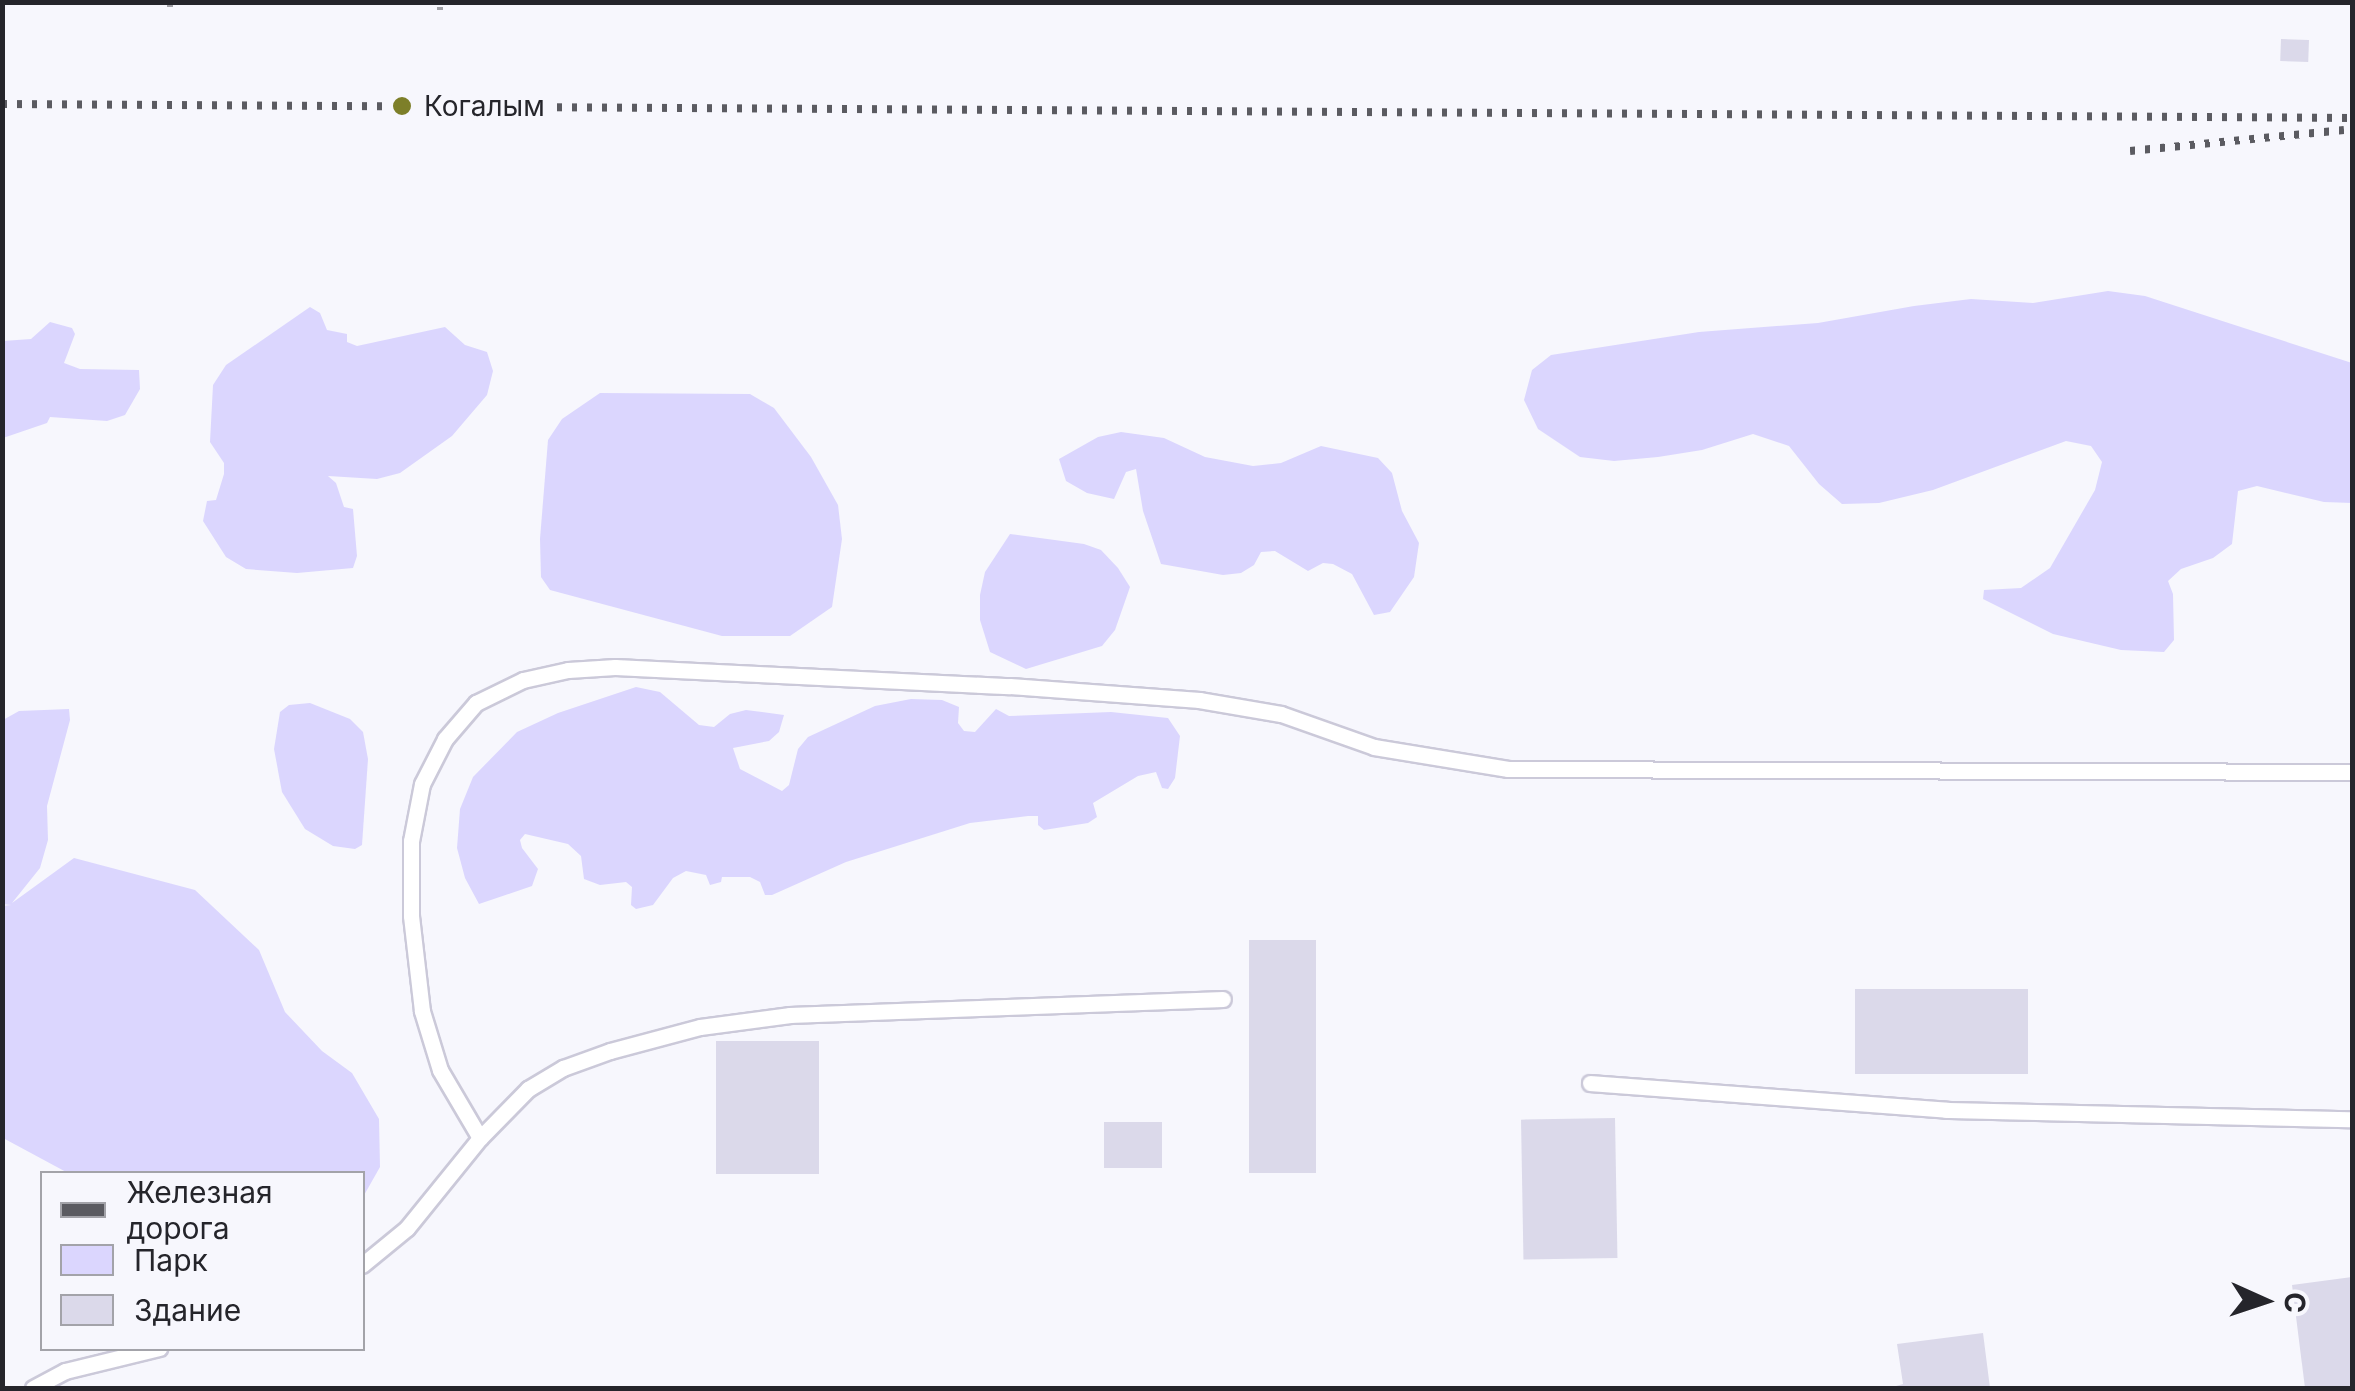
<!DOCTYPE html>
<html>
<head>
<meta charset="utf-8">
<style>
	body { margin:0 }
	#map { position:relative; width:2355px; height:1391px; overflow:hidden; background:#f7f7fd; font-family:Inter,sans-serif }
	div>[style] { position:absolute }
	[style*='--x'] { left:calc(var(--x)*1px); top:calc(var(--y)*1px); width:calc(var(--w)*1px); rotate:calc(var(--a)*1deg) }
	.green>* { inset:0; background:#dbd6fe }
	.building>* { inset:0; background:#dbd9ea; transform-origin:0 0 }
	.path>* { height:6px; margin-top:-3px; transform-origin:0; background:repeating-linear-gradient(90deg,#9f9fa5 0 2.5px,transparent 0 10.5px) }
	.roads { filter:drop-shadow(2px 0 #cbc9d9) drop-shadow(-2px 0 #cbc9d9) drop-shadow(0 2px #cbc9d9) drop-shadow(0 -2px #cbc9d9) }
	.service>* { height:15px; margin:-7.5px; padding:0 7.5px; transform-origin:7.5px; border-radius:7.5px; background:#fff }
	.rail>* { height:8px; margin-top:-4px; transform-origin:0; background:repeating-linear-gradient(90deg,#5b5b61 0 5px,transparent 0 15px) }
	.dots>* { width:28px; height:28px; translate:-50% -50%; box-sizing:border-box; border:5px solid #f7f7fd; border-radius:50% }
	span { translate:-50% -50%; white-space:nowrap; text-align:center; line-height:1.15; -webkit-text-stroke:10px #f7f7fd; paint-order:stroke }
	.poi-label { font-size:28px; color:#25252b }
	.left { translate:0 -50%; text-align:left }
	.frame { position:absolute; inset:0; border:5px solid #25252b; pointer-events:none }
	.legend { position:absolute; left:40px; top:1171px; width:325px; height:180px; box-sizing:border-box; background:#f7f7fd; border:2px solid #a3a3a9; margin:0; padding:12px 18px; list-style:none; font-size:30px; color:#25252b }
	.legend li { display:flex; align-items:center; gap:20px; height:50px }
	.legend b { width:50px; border:2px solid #a3a3a9 }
	.north { position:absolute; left:2215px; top:1251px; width:100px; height:100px; -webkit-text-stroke:8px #f7f7fd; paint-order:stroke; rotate:93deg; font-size:28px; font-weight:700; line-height:40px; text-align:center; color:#25252b }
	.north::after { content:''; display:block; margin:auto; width:35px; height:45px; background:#25252b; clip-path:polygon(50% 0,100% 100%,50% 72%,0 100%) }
</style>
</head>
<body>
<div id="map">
	<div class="green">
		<div style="clip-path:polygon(2108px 291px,2145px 296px,2352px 363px,2352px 503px,2324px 502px,2257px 486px,2238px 491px,2232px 544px,2213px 558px,2181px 569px,2168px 581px,2173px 594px,2174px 640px,2164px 652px,2121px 650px,2053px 634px,1983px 599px,1984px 590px,2021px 588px,2050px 568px,2095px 490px,2102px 462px,2091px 446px,2066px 441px,1933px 490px,1879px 503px,1842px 504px,1819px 484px,1789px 446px,1753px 434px,1702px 450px,1658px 457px,1614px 461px,1580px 457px,1538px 429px,1524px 400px,1532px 370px,1551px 355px,1699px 332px,1818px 323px,1914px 306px,1971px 299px,2033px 303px)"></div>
		<div style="clip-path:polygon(310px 307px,320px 313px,327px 330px,347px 334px,347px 342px,357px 346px,445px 327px,465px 345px,487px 352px,493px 371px,487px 395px,452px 436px,400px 473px,377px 479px,328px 476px,336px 483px,344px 507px,353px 509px,357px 556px,353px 568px,297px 573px,246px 569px,226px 557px,203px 521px,207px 501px,216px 500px,224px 474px,224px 463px,210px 442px,213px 385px,226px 365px)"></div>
		<div style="clip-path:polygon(50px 322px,72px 328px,75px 334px,64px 363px,80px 369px,139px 370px,140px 389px,125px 415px,107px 421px,50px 417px,47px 423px,3px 438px,3px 341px,31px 339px)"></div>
		<div style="clip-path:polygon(600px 393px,750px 394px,774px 408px,811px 457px,838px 505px,842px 539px,832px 607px,790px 636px,722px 636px,550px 590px,541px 577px,540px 539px,548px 440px,562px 419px)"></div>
		<div style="clip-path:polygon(1121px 432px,1164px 438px,1205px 457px,1253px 466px,1281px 463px,1321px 446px,1378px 458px,1392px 473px,1402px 511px,1419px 543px,1414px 577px,1390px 612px,1374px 615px,1352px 574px,1333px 564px,1323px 563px,1308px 571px,1275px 551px,1261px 552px,1254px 565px,1241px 573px,1223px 575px,1161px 564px,1143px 511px,1136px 469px,1126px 472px,1114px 499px,1087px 493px,1066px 481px,1059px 459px,1098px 437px)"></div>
		<div style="clip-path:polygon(1010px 534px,1084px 544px,1101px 550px,1118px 568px,1130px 587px,1115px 630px,1102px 646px,1026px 669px,990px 652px,980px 620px,980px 595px,985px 572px)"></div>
		<div style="clip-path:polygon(636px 687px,660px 692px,699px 725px,714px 727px,730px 714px,746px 710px,784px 715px,779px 732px,769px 741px,733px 748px,740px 769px,782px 791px,789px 785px,798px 749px,808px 737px,875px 706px,911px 699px,942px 700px,959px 707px,958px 723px,964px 731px,975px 732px,996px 709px,1009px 716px,1111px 712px,1168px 718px,1180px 736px,1175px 778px,1168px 789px,1162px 788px,1156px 772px,1138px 776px,1093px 803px,1097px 817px,1088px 823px,1044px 830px,1038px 825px,1038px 816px,1028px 816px,970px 823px,846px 862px,772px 895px,765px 895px,760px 882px,750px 877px,722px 877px,721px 882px,710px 885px,706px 875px,686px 871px,673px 878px,653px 905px,636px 909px,631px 905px,632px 887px,626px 882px,600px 885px,584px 879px,581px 856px,568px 844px,525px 834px,520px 840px,522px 848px,538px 869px,532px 886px,479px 904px,465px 878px,457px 848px,460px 809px,473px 777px,517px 732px,558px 713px)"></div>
		<div style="clip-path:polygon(310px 703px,350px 719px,363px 732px,368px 759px,362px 845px,355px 849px,333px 846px,305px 829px,282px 792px,274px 749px,280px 712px,289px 705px)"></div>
		<div style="clip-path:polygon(69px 709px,70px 720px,47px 806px,48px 840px,40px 868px,12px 903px,74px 858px,195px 890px,259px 950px,285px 1012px,322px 1051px,352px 1073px,379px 1119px,380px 1167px,363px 1197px,362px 1174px,68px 1173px,3px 1138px,2px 906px,11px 905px,2px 904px,3px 720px,19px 711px)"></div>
	</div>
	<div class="building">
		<div style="left:2281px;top:39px;width:28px;height:22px;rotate:2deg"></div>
		<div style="left:1249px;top:940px;width:67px;height:233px"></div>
		<div style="left:2028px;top:989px;width:85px;height:173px;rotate:90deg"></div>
		<div style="left:716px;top:1041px;width:103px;height:133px"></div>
		<div style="left:1615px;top:1118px;width:140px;height:94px;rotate:89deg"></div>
		<div style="left:1162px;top:1122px;width:46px;height:58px;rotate:90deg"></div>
		<div style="clip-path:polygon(2352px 1277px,2352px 1388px,2305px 1388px,2292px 1285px)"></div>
		<div style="clip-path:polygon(1983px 1333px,1990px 1388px,1889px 1388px,1903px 1384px,1897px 1344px)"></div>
	</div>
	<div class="path">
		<div style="--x:170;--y:7;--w:5;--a:-90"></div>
		<div style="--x:440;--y:10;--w:8;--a:-90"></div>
	</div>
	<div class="roads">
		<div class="service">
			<div style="--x:1590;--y:1083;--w:357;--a:4.3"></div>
			<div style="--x:1946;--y:1110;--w:406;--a:1.3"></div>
			<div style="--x:480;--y:1138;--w:79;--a:-120.5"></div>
			<div style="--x:440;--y:1070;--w:62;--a:-107"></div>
			<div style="--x:422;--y:1011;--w:96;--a:-96.6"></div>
			<div style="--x:411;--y:916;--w:75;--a:-90"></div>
			<div style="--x:411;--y:841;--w:58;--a:-79.1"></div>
			<div style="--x:422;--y:784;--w:51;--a:-62.9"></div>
			<div style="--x:445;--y:739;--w:48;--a:-49.3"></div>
			<div style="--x:476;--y:703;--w:52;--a:-26.1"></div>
			<div style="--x:523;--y:680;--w:46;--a:-12.5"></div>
			<div style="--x:568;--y:670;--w:47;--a:-3.7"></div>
			<div style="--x:615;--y:667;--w:395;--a:2.8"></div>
			<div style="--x:1010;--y:686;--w:190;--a:4.2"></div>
			<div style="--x:1199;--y:700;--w:83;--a:9.7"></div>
			<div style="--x:1281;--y:714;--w:99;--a:19.5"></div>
			<div style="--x:1374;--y:747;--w:136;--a:9.3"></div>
			<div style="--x:1508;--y:769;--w:844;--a:0.2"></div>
			<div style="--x:362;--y:1265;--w:58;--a:-39.4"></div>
			<div style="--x:407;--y:1228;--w:116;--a:-51"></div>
			<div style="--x:480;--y:1138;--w:69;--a:-45.6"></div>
			<div style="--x:528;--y:1089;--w:41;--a:-31"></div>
			<div style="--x:563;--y:1068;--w:50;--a:-19.9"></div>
			<div style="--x:610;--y:1051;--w:93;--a:-14.9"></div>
			<div style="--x:700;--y:1027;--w:91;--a:-7.6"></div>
			<div style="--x:790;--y:1015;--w:433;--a:-2.1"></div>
			<div style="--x:33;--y:1388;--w:36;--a:-28"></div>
			<div style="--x:65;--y:1371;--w:97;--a:-13.7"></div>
		</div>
	</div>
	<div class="rail">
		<div style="--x:2;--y:104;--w:2350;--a:0.34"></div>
		<div style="--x:2130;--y:151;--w:215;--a:-5.6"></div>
	</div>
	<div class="dots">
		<div style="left:402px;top:106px;background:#7d7f29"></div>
	</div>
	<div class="poi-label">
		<span class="left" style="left:424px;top:106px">Когалым</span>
	</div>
	<div class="frame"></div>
	<ul class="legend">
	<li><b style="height:12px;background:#5b5b61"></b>Железная дорога</li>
	<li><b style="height:28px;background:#dbd6fe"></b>Парк</li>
	<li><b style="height:28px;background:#dbd9ea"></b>Здание</li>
	</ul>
	<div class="north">С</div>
</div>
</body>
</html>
